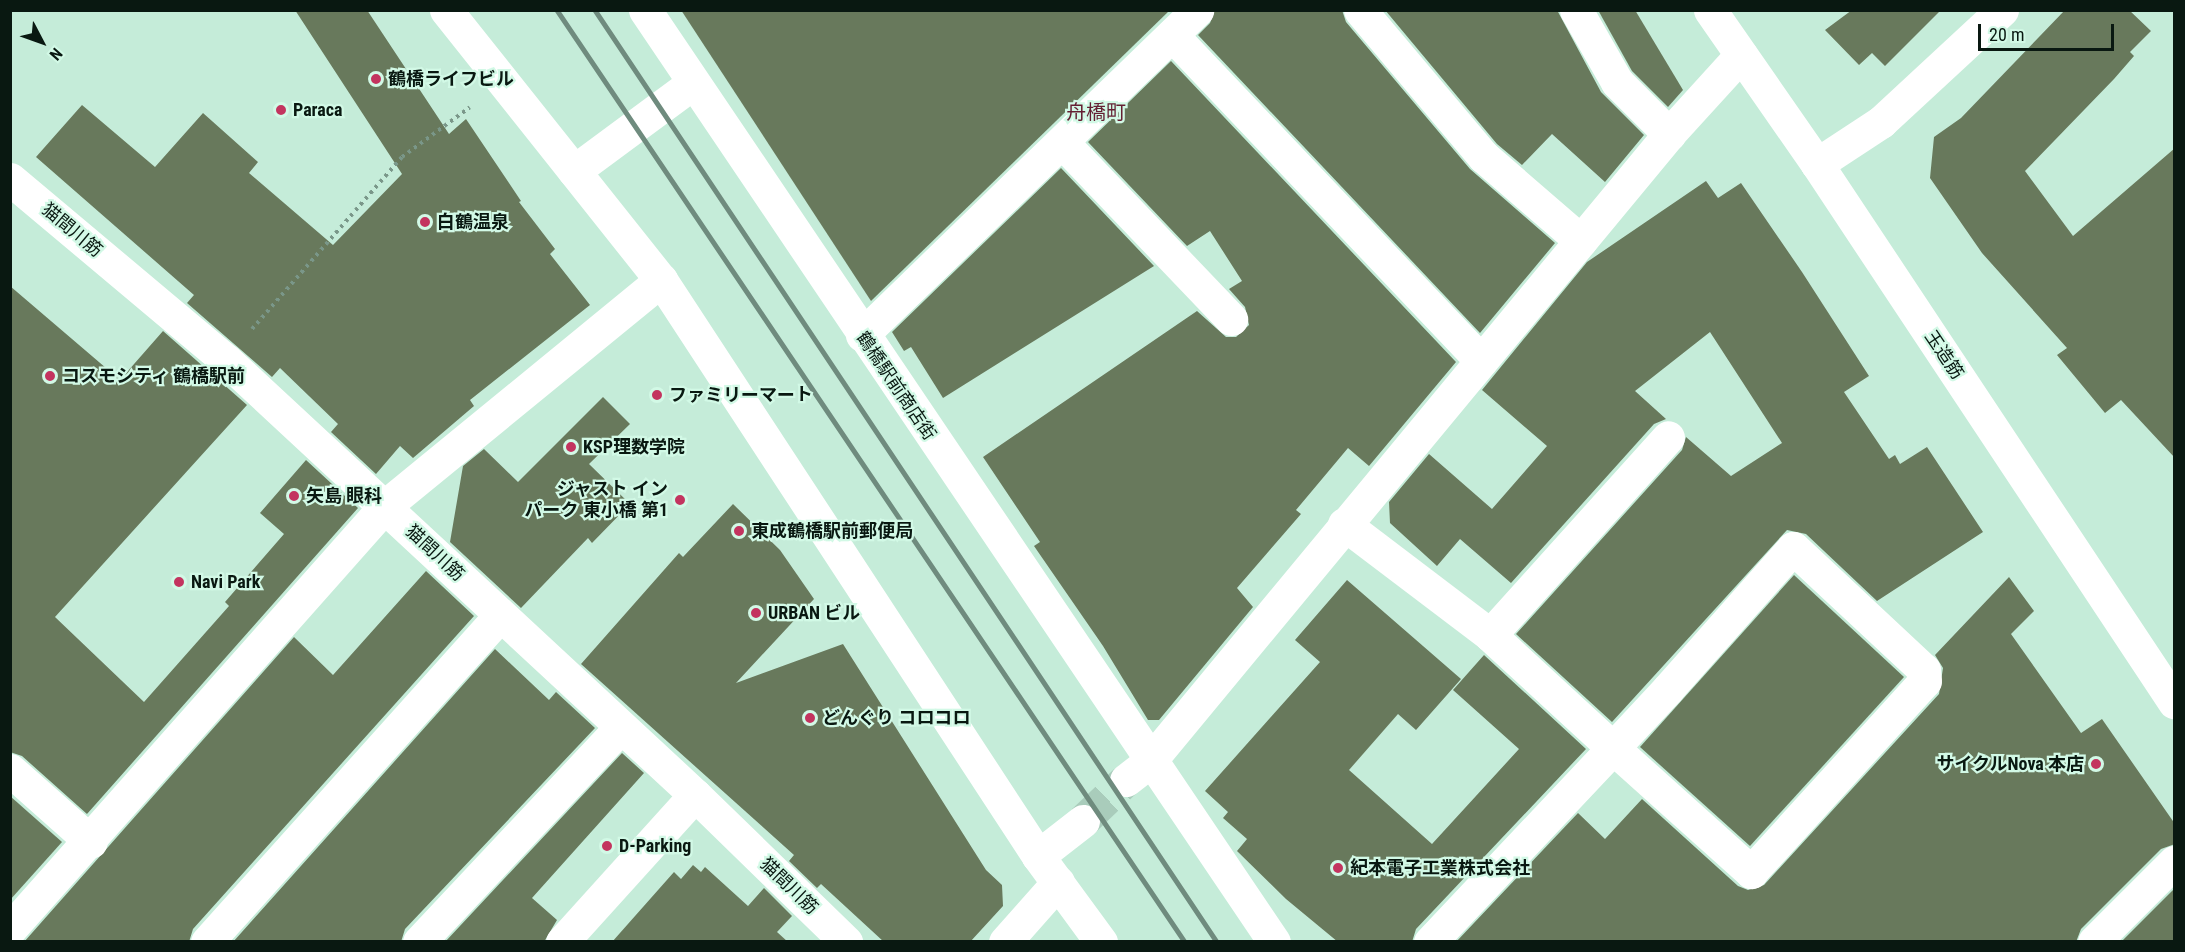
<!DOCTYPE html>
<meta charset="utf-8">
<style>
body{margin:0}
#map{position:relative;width:2185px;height:952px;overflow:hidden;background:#c5ecd9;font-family:"Roboto Condensed","Noto Sans JP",sans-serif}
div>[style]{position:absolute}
.building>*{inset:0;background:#68795c}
.minor-tunnel>*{height:33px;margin-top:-16.5px;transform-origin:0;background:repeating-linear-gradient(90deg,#a9ccbb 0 33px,transparent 0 49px)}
.path>*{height:4px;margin-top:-2px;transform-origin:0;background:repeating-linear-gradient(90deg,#7a9789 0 3px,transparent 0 7.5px)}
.minor>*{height:33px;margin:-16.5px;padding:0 16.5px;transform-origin:16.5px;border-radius:16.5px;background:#fff}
.rail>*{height:4.5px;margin:-2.25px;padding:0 2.25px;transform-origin:2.25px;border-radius:2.25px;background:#6f8b7e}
.dots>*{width:16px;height:16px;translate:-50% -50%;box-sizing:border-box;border:3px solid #d2f9e6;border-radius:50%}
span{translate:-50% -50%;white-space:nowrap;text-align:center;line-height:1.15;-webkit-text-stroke:4.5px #d2f9e6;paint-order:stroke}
.poi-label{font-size:18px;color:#091811;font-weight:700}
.left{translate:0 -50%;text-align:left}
.right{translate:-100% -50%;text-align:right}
.street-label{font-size:18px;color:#091811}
.neighbourhood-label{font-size:20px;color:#641f32}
.frame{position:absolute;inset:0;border:12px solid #091811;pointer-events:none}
.north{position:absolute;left:12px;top:12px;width:60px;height:60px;-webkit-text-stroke:4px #d2f9e6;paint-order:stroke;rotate:131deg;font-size:16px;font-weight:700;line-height:24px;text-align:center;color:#091811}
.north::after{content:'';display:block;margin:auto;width:21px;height:27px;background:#091811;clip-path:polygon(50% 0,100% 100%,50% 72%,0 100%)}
.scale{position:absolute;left:1978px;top:24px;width:136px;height:27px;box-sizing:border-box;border:3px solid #091811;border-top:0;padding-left:8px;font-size:18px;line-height:21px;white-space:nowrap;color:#091811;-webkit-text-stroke:4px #d2f9e6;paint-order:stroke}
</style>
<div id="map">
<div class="building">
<div style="clip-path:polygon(295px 10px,367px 10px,449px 134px,466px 119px,521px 201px,519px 202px,555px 249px,550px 254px,590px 305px,470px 400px,474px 406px,413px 458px,400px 446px,376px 474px,331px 432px,338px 424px,280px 368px,272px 377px,187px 303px,194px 295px,36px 157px,82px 105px,155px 167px,203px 113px,258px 162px,249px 173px,333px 245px,402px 174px)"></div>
<div style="clip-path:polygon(681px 10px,1170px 10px,871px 301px)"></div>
<div style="clip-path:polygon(1215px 10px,1342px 10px,1346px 22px,1470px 169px,1555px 243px,1480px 333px,1198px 35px,1210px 23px)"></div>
<div style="clip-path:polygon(1385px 10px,1557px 10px,1601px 92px,1644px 135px,1605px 182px,1552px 134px,1522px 165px,1497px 144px)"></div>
<div style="clip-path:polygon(1598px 10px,1635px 10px,1683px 90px,1668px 107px,1632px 71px)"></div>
<div style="clip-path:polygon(1852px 10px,1941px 10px,1885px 66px,1872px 53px,1859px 65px,1825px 30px)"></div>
<div style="clip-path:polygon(2065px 10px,2129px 10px,2151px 31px,2130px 52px,2134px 56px,2114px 79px,2025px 171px,2073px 236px,2175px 148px,2175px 458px,2121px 400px,2105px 413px,2057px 355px,2067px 348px,1982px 253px,1930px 178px,1934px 137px,1961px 118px)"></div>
<div style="clip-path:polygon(1171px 61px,1456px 362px,1369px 466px,1348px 448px,1296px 510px,1301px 514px,1237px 588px,1253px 607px,1159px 720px,1148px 720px,1103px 646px,1034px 546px,1040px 542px,983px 457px,1197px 311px,1226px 337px,1236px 337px,1249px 325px,1245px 307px,1229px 289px,1242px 281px,1210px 231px,1187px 246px,1088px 142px)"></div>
<div style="clip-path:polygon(1061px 168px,1154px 266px,943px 398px,911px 347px,904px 351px,892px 332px)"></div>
<div style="clip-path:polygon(1706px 181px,1718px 198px,1741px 183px,1802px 272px,1869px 376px,1844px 392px,1889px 459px,1895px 455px,1900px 464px,1927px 447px,1983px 532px,1877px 601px,1806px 534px,1787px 530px,1612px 722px,1516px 634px,1682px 450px,1686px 437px,1731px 476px,1782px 443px,1710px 332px,1635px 391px,1666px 419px,1654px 424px,1511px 583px,1460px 539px,1437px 566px,1390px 523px,1389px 502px,1429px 454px,1492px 509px,1547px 446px,1482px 390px,1587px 262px)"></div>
<div style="clip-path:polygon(10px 286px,120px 380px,163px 331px,247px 405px,55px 617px,144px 702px,229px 606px,225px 602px,284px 534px,260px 513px,306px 460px,358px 508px,87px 814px,22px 756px,10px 752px)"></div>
<div style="clip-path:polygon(603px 397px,630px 424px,589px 464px,630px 504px,592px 543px,588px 538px,521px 608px,450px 542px,463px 466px,484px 449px,518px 482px)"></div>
<div style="clip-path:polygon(733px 504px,780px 550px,814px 599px,736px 683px,843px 644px,986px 870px,1002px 885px,1003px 906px,970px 942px,884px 942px,821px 884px,817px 888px,789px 861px,794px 855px,581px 664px,679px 553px,683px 557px)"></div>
<div style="clip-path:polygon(426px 571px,474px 616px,193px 929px,189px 942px,24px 942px,294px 637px,333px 675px)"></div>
<div style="clip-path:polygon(1794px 575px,1904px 677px,1750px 846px,1640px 747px)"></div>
<div style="clip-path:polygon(2009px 577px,2034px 611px,2011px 634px,2081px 733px,2102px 719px,2175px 824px,2175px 844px,2161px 849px,2081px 929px,2076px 942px,1456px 942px,1578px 813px,1605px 839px,1642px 799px,1738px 886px,1748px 890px,1764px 885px,1939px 694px,1943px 668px,1935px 655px)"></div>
<div style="clip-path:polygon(1347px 580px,1461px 679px,1416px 730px,1398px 714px,1349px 770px,1432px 844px,1519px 749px,1453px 690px,1484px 655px,1586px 749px,1416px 929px,1412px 942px,1338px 942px,1286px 899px,1237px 851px,1247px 839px,1223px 818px,1228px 812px,1205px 791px,1320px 662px,1295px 640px)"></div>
<div style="clip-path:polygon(495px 649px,549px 700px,556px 692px,595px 728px,405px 929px,401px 942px,233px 942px)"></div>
<div style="clip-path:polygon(622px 753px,644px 773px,532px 898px,557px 920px,544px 942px,445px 942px)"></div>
<div style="clip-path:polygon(10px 796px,62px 842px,10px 900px)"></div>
<div style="clip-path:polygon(693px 865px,701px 872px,705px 867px,748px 906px,764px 888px,792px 916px,777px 932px,788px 942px,612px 942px,674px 872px,681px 879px)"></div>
<div style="clip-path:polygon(2175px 888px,2175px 942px,2121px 942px)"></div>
</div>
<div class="minor-tunnel">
<div style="left:1083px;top:821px;width:59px;rotate:-43.6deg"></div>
</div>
<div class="path">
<div style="left:252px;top:329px;width:228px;rotate:-48.9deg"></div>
<div style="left:402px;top:157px;width:84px;rotate:-36.3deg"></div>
</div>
<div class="minor">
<div style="left:446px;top:10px;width:345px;rotate:51.5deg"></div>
<div style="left:661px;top:280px;width:688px;rotate:56.79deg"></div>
<div style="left:1038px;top:856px;width:107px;rotate:53.8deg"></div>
<div style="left:645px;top:10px;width:1124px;rotate:55.98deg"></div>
<div style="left:1360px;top:10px;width:192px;rotate:49.9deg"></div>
<div style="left:1484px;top:157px;width:128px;rotate:40.9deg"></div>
<div style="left:1576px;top:10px;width:83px;rotate:60.3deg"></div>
<div style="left:1617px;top:82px;width:74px;rotate:45deg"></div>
<div style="left:1710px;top:10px;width:188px;rotate:55.2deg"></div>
<div style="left:1817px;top:164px;width:646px;rotate:56.43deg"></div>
<div style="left:1172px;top:35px;width:449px;rotate:46.5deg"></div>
<div style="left:1062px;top:142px;width:245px;rotate:46.3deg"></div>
<div style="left:1817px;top:164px;width:77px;rotate:-33.3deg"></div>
<div style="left:1881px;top:122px;width:165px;rotate:-42.8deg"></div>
<div style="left:574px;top:171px;width:148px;rotate:-36.5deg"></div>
<div style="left:10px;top:179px;width:282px;rotate:40deg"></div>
<div style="left:226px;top:360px;width:640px;rotate:42.85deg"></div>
<div style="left:695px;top:795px;width:211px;rotate:44.2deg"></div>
<div style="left:862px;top:335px;width:467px;rotate:-44.1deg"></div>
<div style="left:1344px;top:524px;width:183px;rotate:37.2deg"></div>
<div style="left:1490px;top:635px;width:167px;rotate:42.6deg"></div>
<div style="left:1613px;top:748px;width:186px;rotate:41.9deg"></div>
<div style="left:1751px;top:872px;width:258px;rotate:-47.7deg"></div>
<div style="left:1925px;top:681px;width:11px;rotate:-95deg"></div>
<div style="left:1924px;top:670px;width:179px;rotate:-137deg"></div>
<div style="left:1793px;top:548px;width:188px;rotate:131.6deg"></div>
<div style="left:1668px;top:689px;width:81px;rotate:133deg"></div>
<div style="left:1613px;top:748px;width:267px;rotate:133.3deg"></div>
<div style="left:1490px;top:635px;width:266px;rotate:-48deg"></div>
<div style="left:10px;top:770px;width:108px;rotate:41.6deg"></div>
<div style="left:1126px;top:780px;width:31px;rotate:-38deg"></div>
<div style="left:1150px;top:761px;width:814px;rotate:-50.38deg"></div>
<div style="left:1669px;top:134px;width:107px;rotate:-47.7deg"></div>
<div style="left:1038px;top:856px;width:57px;rotate:-37.9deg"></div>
<div style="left:10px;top:929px;width:565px;rotate:-48.44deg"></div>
<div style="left:385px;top:506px;width:357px;rotate:-39.3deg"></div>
<div style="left:207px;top:942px;width:439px;rotate:-48.1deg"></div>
<div style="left:419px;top:942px;width:294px;rotate:-46.8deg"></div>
<div style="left:562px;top:942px;width:198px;rotate:-47.9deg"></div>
<div style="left:1005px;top:942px;width:80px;rotate:-48.5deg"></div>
<div style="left:2094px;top:942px;width:113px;rotate:-45deg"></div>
</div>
<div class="rail">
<div style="left:557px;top:10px;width:1124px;rotate:56.03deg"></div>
<div style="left:595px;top:10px;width:1120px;rotate:56.28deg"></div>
</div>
<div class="dots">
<div style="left:376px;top:79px;background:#c3345f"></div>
<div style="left:281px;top:110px;background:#c3345f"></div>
<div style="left:425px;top:222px;background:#c3345f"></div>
<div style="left:50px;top:376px;background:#c3345f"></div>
<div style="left:657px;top:395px;background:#c3345f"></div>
<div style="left:571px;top:447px;background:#c3345f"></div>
<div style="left:294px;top:496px;background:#c3345f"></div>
<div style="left:680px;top:500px;background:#c3345f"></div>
<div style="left:739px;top:531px;background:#c3345f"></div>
<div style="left:179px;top:582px;background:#c3345f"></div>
<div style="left:756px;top:613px;background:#c3345f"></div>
<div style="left:810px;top:718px;background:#c3345f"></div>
<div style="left:2096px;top:764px;background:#c3345f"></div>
<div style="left:607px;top:846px;background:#c3345f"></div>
<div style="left:1338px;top:868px;background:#c3345f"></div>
</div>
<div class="poi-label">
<span class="left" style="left:388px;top:79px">鶴橋ライフビル</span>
<span class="left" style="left:293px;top:110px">Paraca</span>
<span class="left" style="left:437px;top:222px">白鶴温泉</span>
<span class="left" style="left:62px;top:376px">コスモシティ 鶴橋駅前</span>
<span class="left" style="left:669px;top:395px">ファミリーマート</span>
<span class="left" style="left:583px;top:447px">KSP理数学院</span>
<span class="right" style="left:668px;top:500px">ジャスト イン<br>パーク 東小橋 第1</span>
<span class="left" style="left:306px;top:496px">矢島 眼科</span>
<span class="left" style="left:751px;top:531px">東成鶴橋駅前郵便局</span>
<span class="left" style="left:191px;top:582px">Navi Park</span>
<span class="left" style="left:768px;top:613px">URBAN ビル</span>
<span class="left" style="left:822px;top:718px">どんぐり コロコロ</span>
<span class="right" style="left:2084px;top:764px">サイクルNova 本店</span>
<span class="left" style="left:619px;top:846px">D-Parking</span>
<span class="left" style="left:1350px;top:868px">紀本電子工業株式会社</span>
</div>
<div class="street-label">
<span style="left:72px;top:230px;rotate:40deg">猫間川筋</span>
<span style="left:1944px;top:355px;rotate:56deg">玉造筋</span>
<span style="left:896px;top:386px;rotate:56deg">鶴橋駅前商店街</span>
<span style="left:435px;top:553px;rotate:43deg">猫間川筋</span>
<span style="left:789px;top:886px;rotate:44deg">猫間川筋</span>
</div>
<div class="neighbourhood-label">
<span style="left:1096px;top:112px">舟橋町</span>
</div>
<div class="frame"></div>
<div class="north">N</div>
<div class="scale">20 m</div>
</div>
